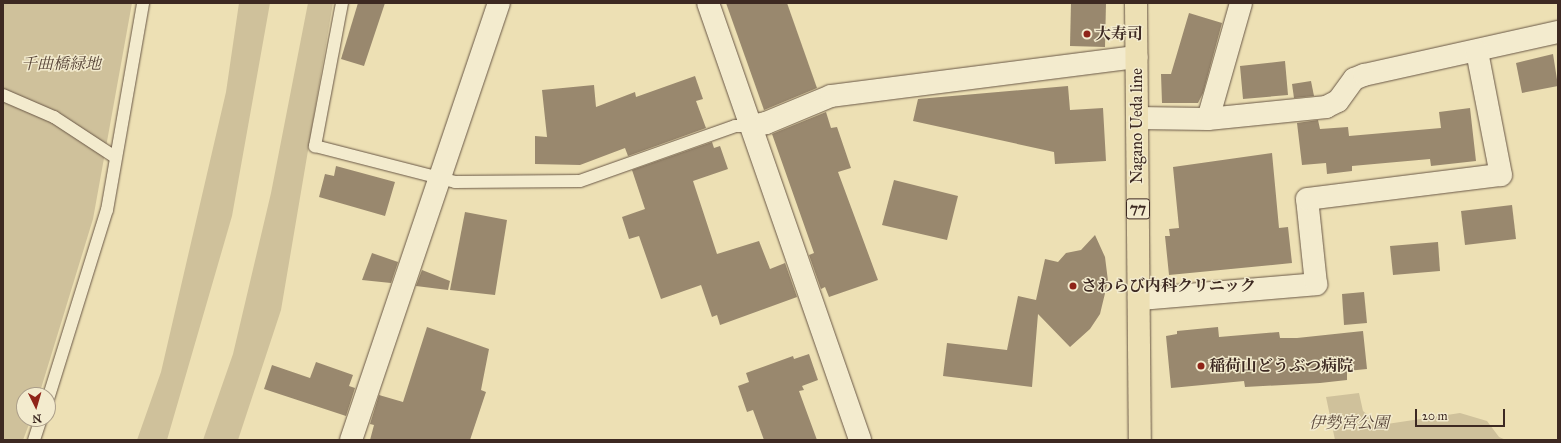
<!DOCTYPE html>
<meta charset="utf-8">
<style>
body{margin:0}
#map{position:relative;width:1561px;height:443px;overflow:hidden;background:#ede0b4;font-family:"IM FELL Great Primer","Noto Serif JP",serif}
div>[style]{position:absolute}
.green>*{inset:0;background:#cfc19b}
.building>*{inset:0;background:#99886e}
.roads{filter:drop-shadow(0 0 1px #695746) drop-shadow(0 0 1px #695746)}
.service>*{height:12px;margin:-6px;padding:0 6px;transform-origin:6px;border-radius:6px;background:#f3ebce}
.minor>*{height:22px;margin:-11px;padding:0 11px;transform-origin:11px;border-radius:11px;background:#f3ebce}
.primary>*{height:22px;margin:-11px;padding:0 11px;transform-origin:11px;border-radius:11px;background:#ede0b4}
.dots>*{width:11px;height:11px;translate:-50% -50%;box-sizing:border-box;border:2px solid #f3ebce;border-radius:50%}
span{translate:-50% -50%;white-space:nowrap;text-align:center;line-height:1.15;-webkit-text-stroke:3px #f3ebce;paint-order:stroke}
.shield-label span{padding:1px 3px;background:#f3ebce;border:1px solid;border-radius:3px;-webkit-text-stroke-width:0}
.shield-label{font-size:15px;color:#3d2922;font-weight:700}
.poi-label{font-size:16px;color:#3d2922;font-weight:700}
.left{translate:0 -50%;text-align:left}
.park-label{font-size:16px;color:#5a473a;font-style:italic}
.street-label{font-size:16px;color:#3d2922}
.frame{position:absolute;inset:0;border:4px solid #3d2922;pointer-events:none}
.north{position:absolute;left:16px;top:387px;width:40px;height:40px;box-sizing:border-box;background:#f3ebce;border:1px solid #aa9d89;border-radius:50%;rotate:175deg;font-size:11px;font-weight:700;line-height:16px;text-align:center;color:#3d2922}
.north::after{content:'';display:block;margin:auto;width:14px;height:18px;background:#8f2418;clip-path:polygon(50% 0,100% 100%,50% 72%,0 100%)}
.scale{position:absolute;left:1415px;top:409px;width:90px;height:18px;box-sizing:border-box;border:2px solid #3d2922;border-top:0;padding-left:5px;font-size:12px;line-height:14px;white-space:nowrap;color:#3d2922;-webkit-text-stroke:3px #f3ebce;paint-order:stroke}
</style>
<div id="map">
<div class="green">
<div style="clip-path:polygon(3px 3px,132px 3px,93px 219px,39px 395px,24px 395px,24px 419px,31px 419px,23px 440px,3px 440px)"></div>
<div style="clip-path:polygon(239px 3px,270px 3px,232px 216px,167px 440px,137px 440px,161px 372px,226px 92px)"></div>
<div style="clip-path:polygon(308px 3px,333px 3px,281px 310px,238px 440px,203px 440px,233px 354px,271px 193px)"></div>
<div style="clip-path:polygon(1359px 393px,1363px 411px,1376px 422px,1387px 424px,1460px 413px,1487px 421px,1499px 437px,1506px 440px,1335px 440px,1326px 397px)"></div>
</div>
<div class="building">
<div style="clip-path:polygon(358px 3px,385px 3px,364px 66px,341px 59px)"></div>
<div style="clip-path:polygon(726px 3px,787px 3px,817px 88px,764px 110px)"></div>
<div style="clip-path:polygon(1071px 3px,1106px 3px,1105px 47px,1070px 46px)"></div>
<div style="clip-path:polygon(1189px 13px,1222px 23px,1203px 93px,1198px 103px,1162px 103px,1161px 74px,1171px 74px)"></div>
<div style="clip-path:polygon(1553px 54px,1558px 86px,1522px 93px,1516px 63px)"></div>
<div style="clip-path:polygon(1285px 61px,1288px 95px,1243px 99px,1240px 66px)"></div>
<div style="clip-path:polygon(695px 76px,703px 99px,696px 101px,706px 128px,628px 156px,625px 148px,580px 165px,535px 164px,535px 136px,547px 137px,542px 90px,594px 85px,596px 107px,635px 92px,636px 97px)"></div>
<div style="clip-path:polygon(1311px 81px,1314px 96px,1294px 98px,1292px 84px)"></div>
<div style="clip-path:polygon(1068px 86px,1070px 110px,1103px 108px,1106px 161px,1055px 164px,1054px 152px,913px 121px,918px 99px)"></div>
<div style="clip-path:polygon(1470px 108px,1476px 161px,1431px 166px,1430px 159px,1352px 166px,1352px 171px,1327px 174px,1326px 163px,1302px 165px,1297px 123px,1318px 120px,1320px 129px,1348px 127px,1349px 136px,1441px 128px,1439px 112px)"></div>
<div style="clip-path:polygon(826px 112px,831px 128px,837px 127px,851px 168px,838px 172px,878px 280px,829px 297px,825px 287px,821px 289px,809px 255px,814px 253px,772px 134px)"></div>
<div style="clip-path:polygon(712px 142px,714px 148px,720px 146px,728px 169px,693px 181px,717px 254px,759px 241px,770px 269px,785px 263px,797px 297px,720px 325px,717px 315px,712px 317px,701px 285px,661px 299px,639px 236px,629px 239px,622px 217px,645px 209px,632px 170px)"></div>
<div style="clip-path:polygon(1272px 153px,1279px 228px,1288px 227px,1292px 263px,1169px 275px,1165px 236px,1170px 236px,1169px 229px,1179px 228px,1173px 167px)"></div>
<div style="clip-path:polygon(336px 166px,395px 182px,385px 216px,319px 197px,325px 174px,334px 176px)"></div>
<div style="clip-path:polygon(894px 180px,958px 196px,947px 240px,882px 225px)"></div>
<div style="clip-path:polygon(1512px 205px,1516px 239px,1465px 245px,1461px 211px)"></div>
<div style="clip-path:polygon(465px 212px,507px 220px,495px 295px,450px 290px)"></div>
<div style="clip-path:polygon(1095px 235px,1105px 257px,1108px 281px,1100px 314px,1090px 329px,1070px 347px,1038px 314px,1032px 387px,943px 376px,947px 343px,1007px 350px,1018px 296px,1036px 300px,1045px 259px,1058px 262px,1066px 253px,1081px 250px)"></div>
<div style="clip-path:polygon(1438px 242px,1440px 271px,1393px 275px,1390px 246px)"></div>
<div style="clip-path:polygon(372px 253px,398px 262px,391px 283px,362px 280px)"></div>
<div style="clip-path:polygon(422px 270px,450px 281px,448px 290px,416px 286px)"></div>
<div style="clip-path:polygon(1364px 292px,1367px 323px,1344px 325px,1342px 294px)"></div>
<div style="clip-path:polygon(427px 327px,489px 349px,481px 390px,486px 392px,470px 440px,370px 440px,374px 425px,370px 424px,379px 395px,403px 402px)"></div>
<div style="clip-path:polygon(1218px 327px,1219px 337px,1279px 332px,1280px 338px,1297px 338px,1363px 331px,1367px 369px,1347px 371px,1347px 380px,1320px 383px,1245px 387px,1244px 381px,1171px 388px,1166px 336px,1177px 334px,1177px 331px)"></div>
<div style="clip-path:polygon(809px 354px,818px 380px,802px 386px,804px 390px,799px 391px,817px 440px,764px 440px,753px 410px,747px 412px,738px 386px,749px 382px,746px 373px,793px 356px,794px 359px)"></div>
<div style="clip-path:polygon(316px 362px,353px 375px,349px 386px,355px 388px,346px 416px,264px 389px,272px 365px,310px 378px)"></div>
</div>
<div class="roads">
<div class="service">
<div style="left:342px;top:3px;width:146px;rotate:100.7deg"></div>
<div style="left:315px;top:146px;width:145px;rotate:14.4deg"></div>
<div style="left:455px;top:182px;width:125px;rotate:-0.5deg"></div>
<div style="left:580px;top:181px;width:164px;rotate:-19.5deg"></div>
<div style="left:735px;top:126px;width:16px"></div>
<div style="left:3px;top:95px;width:56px;rotate:23.3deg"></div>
<div style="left:54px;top:117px;width:73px;rotate:33.3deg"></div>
<div style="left:48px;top:399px;width:198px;rotate:-72.7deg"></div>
<div style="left:107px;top:210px;width:210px;rotate:-80.1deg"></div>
<div style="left:34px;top:440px;width:22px;rotate:-72deg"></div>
</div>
<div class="minor">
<div style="left:708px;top:3px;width:463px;rotate:70.8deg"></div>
<div style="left:1137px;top:118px;width:71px;rotate:0.8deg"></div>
<div style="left:1208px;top:119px;width:119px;rotate:-5.8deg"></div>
<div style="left:1326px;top:107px;width:13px;rotate:-27deg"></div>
<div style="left:1338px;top:101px;width:27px;rotate:-54deg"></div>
<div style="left:1354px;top:79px;width:11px;rotate:-22deg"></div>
<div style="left:1364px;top:75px;width:199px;rotate:-12.5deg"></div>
<div style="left:1208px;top:119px;width:121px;rotate:-74.1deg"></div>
<div style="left:751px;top:126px;width:15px;rotate:-11deg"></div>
<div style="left:766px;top:123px;width:70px;rotate:-22.6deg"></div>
<div style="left:831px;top:96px;width:308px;rotate:-7.3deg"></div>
<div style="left:1139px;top:299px;width:178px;rotate:-4.8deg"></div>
<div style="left:1316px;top:284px;width:85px;rotate:-96deg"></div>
<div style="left:1307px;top:199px;width:195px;rotate:-7.1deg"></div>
<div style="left:1501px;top:175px;width:126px;rotate:-101deg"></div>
<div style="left:351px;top:440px;width:461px;rotate:-71.3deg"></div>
</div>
<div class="primary">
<div style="left:1136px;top:3px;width:437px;rotate:89.5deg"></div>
</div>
</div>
<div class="dots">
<div style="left:1087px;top:34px;background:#8f2418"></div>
<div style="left:1073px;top:286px;background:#8f2418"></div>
<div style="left:1201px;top:366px;background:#8f2418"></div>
</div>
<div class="shield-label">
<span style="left:1138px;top:209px">77</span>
</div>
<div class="poi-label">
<span class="left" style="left:1095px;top:34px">大寿司</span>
<span class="left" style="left:1081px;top:286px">さわらび内科クリニック</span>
<span class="left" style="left:1209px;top:366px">稲荷山どうぶつ病院</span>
</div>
<div class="park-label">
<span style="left:61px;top:64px">千曲橋緑地</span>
<span style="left:1349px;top:423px">伊勢宮公園</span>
</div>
<div class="street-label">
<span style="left:1137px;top:126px;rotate:-90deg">Nagano Ueda line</span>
</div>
<div class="frame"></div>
<div class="north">N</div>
<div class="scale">20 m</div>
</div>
